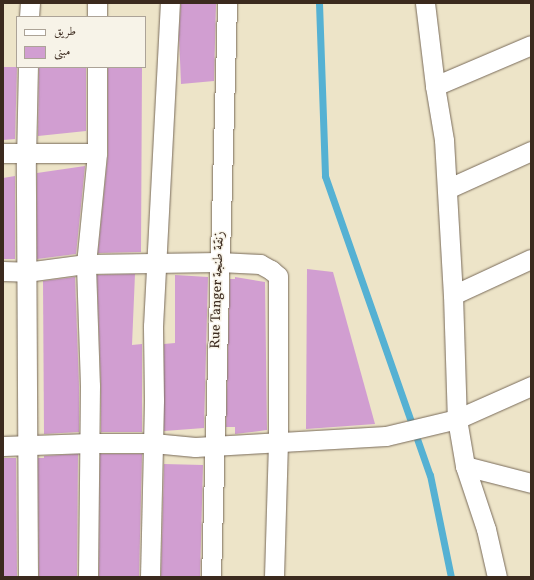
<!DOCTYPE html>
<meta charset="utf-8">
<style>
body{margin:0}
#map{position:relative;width:534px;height:580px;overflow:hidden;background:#ede4c8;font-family:Vollkorn,Amiri,serif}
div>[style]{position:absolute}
.stream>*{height:7px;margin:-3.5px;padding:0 3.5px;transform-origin:3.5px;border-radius:3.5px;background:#55b1d3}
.building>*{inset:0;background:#d19ed1}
.roads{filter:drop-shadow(0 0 1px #796b5a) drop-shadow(0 0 1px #796b5a)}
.street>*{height:19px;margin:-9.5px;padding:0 9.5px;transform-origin:9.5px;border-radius:9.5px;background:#fff}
span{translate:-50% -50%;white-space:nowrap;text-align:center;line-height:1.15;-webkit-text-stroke:3px #f7f3e8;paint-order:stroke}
.street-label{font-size:14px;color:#3b2a1e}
.frame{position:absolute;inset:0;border:4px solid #3b2a1e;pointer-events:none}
.legend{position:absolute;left:16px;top:16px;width:130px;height:52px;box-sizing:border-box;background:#f7f3e8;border:1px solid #aca397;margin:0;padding:5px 7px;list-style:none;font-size:12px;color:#3b2a1e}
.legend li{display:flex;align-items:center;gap:8px;height:20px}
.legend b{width:20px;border:1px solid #aca397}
</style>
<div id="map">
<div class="stream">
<div style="left:319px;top:3px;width:173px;rotate:88deg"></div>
<div style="left:325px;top:176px;width:317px;rotate:70.7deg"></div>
<div style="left:430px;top:475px;width:104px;rotate:78.4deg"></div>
</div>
<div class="building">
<div style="clip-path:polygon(181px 3px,216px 3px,214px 81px,181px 84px,179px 35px)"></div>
<div style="clip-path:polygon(3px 67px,17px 67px,15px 139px,3px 140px)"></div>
<div style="clip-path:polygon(39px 67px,86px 67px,86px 131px,38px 136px)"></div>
<div style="clip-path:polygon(108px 67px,142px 67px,141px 252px,98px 253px,108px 154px)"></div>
<div style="clip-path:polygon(85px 166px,76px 254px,37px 259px,37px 173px)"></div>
<div style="clip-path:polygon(15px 176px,15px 259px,3px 259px,3px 178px)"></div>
<div style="clip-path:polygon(307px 269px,333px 272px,375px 424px,306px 429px)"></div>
<div style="clip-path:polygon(135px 274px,132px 345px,142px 344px,142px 432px,101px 432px,101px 386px,97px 275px)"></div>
<div style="clip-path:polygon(175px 275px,208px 277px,204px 428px,164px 431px,164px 344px,175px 343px)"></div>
<div style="clip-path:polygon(75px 277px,79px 386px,79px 432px,44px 434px,43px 281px)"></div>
<div style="clip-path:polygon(235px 277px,265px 282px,267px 430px,235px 434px,235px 427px,226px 427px,230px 279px,235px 279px)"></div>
<div style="clip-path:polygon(78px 454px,77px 577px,39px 577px,38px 458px,44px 458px,44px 456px)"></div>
<div style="clip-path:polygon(100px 454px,142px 454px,139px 577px,99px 577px)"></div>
<div style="clip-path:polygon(3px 458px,16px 458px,17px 577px,3px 577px)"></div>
<div style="clip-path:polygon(164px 464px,203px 465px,200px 577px,161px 577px)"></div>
</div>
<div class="roads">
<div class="street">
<div style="left:425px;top:3px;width:84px;rotate:83.1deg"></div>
<div style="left:435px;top:86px;width:55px;rotate:80.5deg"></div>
<div style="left:444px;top:140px;width:155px;rotate:86.7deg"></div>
<div style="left:453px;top:295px;width:124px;rotate:88.2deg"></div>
<div style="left:457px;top:419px;width:48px;rotate:80.3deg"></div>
<div style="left:465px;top:466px;width:66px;rotate:71.6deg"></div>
<div style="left:486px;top:529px;width:49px;rotate:77.1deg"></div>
<div style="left:29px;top:17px;width:14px;rotate:-86deg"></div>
<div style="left:97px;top:17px;width:14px;rotate:-90deg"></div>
<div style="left:435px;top:86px;width:104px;rotate:-23.1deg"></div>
<div style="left:3px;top:153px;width:94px"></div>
<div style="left:447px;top:189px;width:92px;rotate:-24.3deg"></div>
<div style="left:3px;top:271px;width:23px;rotate:2deg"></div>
<div style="left:26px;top:272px;width:61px;rotate:-7.6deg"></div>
<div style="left:86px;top:264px;width:133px;rotate:-0.9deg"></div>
<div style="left:219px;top:262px;width:41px;rotate:2.8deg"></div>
<div style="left:260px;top:264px;width:13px;rotate:29deg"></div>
<div style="left:271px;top:270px;width:9px;rotate:41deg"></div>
<div style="left:278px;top:276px;width:166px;rotate:90deg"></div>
<div style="left:278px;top:442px;width:135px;rotate:91.7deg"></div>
<div style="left:453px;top:295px;width:86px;rotate:-24.8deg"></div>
<div style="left:3px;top:446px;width:87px;rotate:-2deg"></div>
<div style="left:90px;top:443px;width:63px"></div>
<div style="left:153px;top:443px;width:42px;rotate:5.4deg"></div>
<div style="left:195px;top:447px;width:191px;rotate:-3.3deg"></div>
<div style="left:386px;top:436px;width:73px;rotate:-13.5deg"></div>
<div style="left:457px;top:419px;width:81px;rotate:-24deg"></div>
<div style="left:465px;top:466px;width:68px;rotate:14.4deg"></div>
<div style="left:28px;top:577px;width:417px;rotate:-90.3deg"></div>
<div style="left:26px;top:160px;width:93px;rotate:-88.8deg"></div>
<div style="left:88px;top:577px;width:191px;rotate:-89.4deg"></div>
<div style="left:90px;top:386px;width:122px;rotate:-91.9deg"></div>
<div style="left:86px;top:264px;width:112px;rotate:-84.3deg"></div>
<div style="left:97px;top:153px;width:86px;rotate:-90deg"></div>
<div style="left:150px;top:577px;width:177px;rotate:-88.7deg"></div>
<div style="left:154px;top:400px;width:74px;rotate:-90.8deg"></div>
<div style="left:153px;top:326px;width:323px;rotate:-87deg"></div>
<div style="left:211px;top:577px;width:574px;rotate:-88.4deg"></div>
</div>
</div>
<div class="street-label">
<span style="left:218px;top:290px;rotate:-88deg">Rue Tanger زنقة طنجة</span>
</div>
<div class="frame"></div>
<ul class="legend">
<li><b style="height:5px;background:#fff"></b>طريق</li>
<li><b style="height:11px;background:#d19ed1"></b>مبنى</li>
</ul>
</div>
